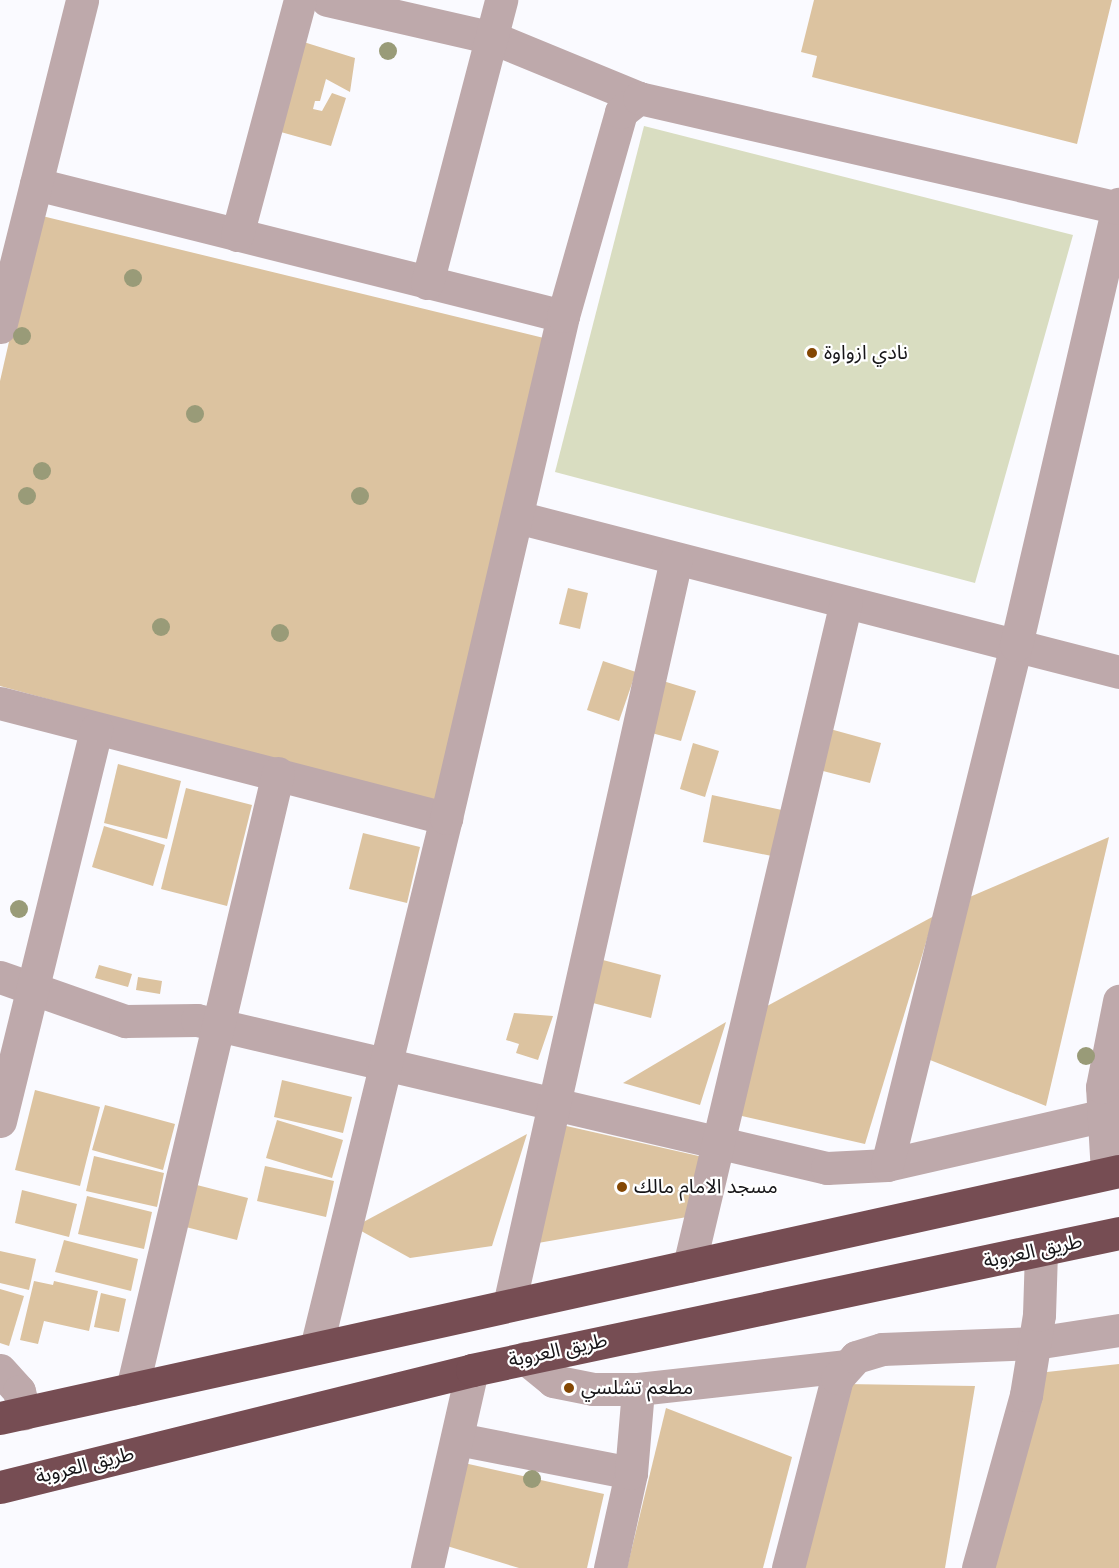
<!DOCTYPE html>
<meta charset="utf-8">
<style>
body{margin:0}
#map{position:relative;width:1119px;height:1568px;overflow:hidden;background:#fafaff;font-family:"Varela Round","Noto Sans Arabic",sans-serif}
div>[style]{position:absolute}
.green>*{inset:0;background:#d9ddc1}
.building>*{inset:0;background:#dcc3a0}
.minor>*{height:33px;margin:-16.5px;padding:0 16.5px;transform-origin:16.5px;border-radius:16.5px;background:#bea9ab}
.highway>*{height:33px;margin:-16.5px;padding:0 16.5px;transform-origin:16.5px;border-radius:16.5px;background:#764d53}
.trees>*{width:18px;height:18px;margin:-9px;border-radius:50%;background:#999b78}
.dots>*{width:16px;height:16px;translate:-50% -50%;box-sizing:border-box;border:3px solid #fff;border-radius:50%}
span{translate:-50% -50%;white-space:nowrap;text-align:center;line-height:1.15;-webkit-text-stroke:4.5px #fff;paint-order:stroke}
.poi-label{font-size:20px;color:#161518}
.left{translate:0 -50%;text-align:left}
.street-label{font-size:20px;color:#161518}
</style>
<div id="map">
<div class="green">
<div style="clip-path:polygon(644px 126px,1073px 235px,975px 583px,555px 472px)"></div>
</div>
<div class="building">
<div style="clip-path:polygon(814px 0,1112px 0,1077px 144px,812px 77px,817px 56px,801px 52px)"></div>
<div style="clip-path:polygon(294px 39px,355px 58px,350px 92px,326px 79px,320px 101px,315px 101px,313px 109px,322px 111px,332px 93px,346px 98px,331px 146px,270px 129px)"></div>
<div style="clip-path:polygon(38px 215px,552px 340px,440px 806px,0 686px,0 381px)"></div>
<div style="clip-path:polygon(568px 588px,588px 593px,580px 629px,559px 624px)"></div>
<div style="clip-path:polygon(603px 661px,636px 672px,619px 721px,587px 710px)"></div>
<div style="clip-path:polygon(663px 681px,696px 691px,681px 741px,648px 732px)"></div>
<div style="clip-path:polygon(830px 729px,881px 743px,870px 783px,819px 770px)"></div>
<div style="clip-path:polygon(693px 743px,719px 751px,705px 797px,680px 789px)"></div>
<div style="clip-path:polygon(118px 764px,181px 781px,167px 839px,104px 823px)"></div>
<div style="clip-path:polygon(186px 788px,252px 805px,227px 906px,161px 889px)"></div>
<div style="clip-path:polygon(712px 795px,782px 810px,772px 856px,703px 842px)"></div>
<div style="clip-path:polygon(104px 826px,165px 845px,153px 886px,92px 867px)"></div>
<div style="clip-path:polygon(363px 833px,420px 847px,407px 903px,349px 889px)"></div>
<div style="clip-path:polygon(1109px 837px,1046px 1106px,925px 1058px,965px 899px)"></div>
<div style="clip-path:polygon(934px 916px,865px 1144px,733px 1114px,758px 1011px)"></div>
<div style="clip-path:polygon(599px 959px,661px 975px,651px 1018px,589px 1002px)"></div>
<div style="clip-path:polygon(99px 965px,132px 974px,128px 987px,95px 978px)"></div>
<div style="clip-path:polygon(138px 977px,162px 981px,160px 994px,136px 990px)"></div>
<div style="clip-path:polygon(514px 1013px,553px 1016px,538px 1060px,516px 1053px,519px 1044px,506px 1040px)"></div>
<div style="clip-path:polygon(726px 1022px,700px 1105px,623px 1083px)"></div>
<div style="clip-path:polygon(282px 1080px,352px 1097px,343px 1133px,274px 1117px)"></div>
<div style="clip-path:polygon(35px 1090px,100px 1107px,80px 1186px,15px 1170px)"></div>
<div style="clip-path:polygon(105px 1105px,175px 1124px,163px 1170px,92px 1150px)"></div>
<div style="clip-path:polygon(277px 1120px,343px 1140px,332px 1178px,266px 1158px)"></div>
<div style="clip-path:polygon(562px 1125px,703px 1157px,687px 1217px,538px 1243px)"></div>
<div style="clip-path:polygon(527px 1134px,492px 1246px,410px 1258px,354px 1227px)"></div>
<div style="clip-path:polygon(94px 1156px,164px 1173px,157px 1207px,86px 1191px)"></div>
<div style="clip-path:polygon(265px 1166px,334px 1181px,326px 1217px,257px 1201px)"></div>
<div style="clip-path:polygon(185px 1182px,248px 1198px,237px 1240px,174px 1224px)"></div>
<div style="clip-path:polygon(22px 1190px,77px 1204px,69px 1237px,15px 1223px)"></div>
<div style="clip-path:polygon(87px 1196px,152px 1212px,144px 1249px,78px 1234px)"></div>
<div style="clip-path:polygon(64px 1240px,138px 1259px,131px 1291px,55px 1272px)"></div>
<div style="clip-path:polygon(0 1251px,36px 1259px,29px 1290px,0 1283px)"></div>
<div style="clip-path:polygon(34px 1281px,53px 1285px,54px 1281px,98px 1291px,89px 1331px,44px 1321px,38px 1344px,20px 1340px)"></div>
<div style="clip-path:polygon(0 1289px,24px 1296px,9px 1346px,0 1343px)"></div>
<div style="clip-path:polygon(101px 1293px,126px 1299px,119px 1332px,94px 1327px)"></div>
<div style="clip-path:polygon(1119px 1364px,1119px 1568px,990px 1568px,1038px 1373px)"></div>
<div style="clip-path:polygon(845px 1384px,975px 1386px,945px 1568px,802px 1568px)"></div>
<div style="clip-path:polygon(666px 1408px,792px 1457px,763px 1568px,627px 1568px)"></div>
<div style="clip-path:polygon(464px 1463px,604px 1494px,587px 1568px,519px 1568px,447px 1546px)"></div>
</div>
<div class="minor">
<div style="left:327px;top:0;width:170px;rotate:12.9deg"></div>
<div style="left:493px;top:38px;width:158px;rotate:22.3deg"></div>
<div style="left:36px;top:184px;width:543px;rotate:14.06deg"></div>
<div style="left:237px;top:235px;width:243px;rotate:-75deg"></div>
<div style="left:427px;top:283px;width:293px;rotate:-75.3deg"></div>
<div style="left:0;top:327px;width:337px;rotate:-75.9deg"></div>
<div style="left:517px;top:517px;width:622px;rotate:14.44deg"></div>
<div style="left:0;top:703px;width:461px;rotate:14.5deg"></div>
<div style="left:0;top:977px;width:133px;rotate:19.4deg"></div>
<div style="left:125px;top:1021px;width:72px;rotate:-0.8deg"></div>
<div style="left:197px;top:1020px;width:647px;rotate:13.22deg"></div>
<div style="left:827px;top:1168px;width:60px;rotate:-2.9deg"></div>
<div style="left:887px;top:1165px;width:220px;rotate:-12.9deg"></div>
<div style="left:0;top:1121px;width:404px;rotate:-76.2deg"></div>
<div style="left:887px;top:1165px;width:536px;rotate:-76.07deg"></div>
<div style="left:1016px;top:645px;width:453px;rotate:-76.9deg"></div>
<div style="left:1107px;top:1173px;width:86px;rotate:-93.3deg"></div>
<div style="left:1102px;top:1087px;width:88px;rotate:-78.8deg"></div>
<div style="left:689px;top:1266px;width:682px;rotate:-76.7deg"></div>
<div style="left:509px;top:1305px;width:763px;rotate:-77.37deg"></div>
<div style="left:316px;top:1348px;width:546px;rotate:-76.22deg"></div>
<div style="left:446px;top:818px;width:515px;rotate:-76.88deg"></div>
<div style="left:563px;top:316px;width:212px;rotate:-74.1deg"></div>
<div style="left:621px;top:112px;width:23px;rotate:-38deg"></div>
<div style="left:639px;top:98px;width:492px;rotate:12.9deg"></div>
<div style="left:525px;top:1358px;width:36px;rotate:39deg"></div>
<div style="left:553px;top:1381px;width:41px;rotate:11.3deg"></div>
<div style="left:593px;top:1389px;width:45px"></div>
<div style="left:638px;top:1389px;width:208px;rotate:-6.3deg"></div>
<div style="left:0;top:1370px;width:28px;rotate:48deg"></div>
<div style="left:19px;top:1391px;width:23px;rotate:77deg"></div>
<div style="left:132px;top:1389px;width:633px;rotate:-76.67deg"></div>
<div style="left:458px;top:1439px;width:176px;rotate:11.1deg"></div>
<div style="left:427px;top:1568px;width:203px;rotate:-77.2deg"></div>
<div style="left:610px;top:1568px;width:97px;rotate:-77.5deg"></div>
<div style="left:631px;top:1473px;width:84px;rotate:-85.2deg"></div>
<div style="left:788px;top:1568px;width:196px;rotate:-75.5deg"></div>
<div style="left:837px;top:1378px;width:28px;rotate:-48deg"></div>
<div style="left:856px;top:1357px;width:27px;rotate:-17deg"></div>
<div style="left:882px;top:1349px;width:153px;rotate:-2.2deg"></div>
<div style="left:1035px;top:1343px;width:85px;rotate:-8.8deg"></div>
<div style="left:978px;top:1568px;width:180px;rotate:-74.5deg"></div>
<div style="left:1026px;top:1395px;width:81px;rotate:-80.8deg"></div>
<div style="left:1039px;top:1315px;width:65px;rotate:-88.2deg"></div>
</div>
<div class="highway">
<div style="left:0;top:1418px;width:1146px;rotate:-12.45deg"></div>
<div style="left:0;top:1487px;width:486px;rotate:-13.9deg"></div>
<div style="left:472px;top:1370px;width:661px;rotate:-11.96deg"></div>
</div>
<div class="trees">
<div style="left:388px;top:51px"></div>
<div style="left:133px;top:278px"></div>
<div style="left:22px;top:336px"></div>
<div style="left:195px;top:414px"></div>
<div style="left:42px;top:471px"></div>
<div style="left:27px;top:496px"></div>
<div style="left:360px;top:496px"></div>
<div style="left:161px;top:627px"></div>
<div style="left:280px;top:633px"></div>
<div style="left:19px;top:909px"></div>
<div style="left:1086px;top:1056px"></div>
<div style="left:532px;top:1479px"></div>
</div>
<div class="dots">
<div style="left:812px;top:353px;background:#844703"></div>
<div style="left:622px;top:1187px;background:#844703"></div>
<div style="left:569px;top:1388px;background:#844703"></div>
</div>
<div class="poi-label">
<span class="left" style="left:824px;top:353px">نادي ازواوة</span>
<span class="left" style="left:634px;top:1187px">مسجد الامام مالك</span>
<span class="left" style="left:581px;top:1388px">مطعم تشلسي</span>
</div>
<div class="street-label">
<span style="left:1033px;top:1252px;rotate:-12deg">طريق العروبة</span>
<span style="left:558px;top:1351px;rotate:-12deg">طريق العروبة</span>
<span style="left:85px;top:1466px;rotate:-14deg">طريق العروبة</span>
</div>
</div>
